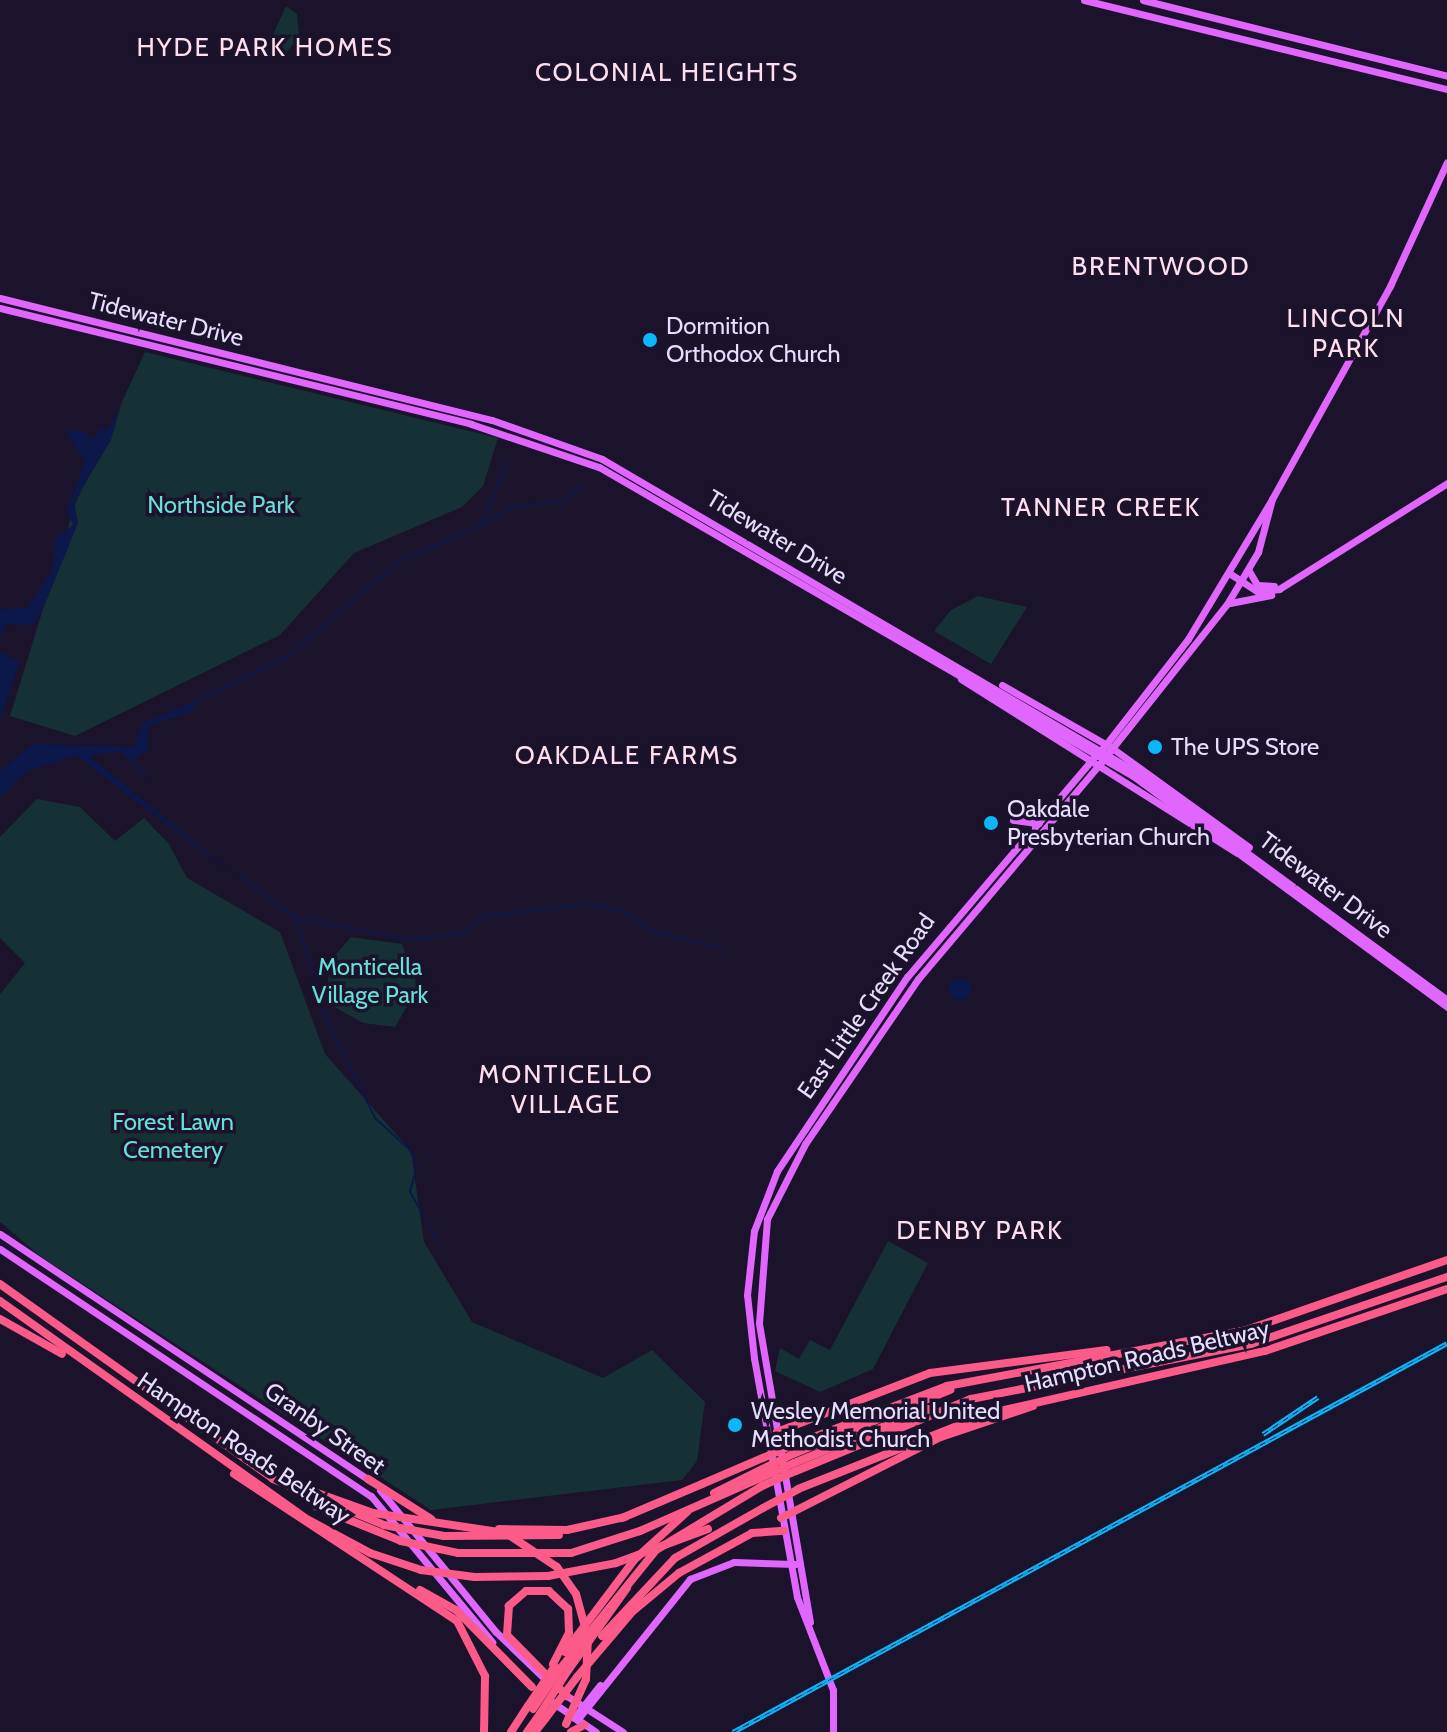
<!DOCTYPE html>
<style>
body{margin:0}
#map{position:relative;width:1447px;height:1732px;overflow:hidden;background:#1b122c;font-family:Cabin,sans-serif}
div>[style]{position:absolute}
.green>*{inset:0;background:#153136}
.water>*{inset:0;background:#0c174a}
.round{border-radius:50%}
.stream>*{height:2px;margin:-1px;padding:0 1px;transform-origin:1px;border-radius:1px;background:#0c174a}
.major>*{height:7px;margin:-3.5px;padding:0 3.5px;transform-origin:3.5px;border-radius:3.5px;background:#e166fd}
.highway>*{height:8px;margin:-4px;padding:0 4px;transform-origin:4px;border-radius:4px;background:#fc5a89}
.rail>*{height:5px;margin-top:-2.5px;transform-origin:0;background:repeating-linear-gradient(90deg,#1b122c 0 6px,#0cb6fb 0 12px);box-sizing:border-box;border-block:2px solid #0cb6fb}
.major-bridge>*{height:7px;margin:-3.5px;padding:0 3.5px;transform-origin:3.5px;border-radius:3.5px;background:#e166fd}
.highway-bridge>*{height:8px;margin:-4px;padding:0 4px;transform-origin:4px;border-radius:4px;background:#fc5a89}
.dots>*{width:22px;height:22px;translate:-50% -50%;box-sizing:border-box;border:4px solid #1b122c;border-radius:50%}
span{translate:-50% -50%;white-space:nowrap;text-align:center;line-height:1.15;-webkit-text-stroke:7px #1b122c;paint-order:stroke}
.street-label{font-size:24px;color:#e7ddfe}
.poi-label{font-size:24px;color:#e7ddfe}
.left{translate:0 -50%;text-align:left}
.park-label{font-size:24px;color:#68dfd8}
.neighbourhood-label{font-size:26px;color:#ffdfed;letter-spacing:2px}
</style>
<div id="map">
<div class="green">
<div style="clip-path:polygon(286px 6px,297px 14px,299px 37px,284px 55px,263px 57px)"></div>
<div style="clip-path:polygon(145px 352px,498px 438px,483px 486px,462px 507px,354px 553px,280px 635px,75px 736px,10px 716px,76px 502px)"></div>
<div style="clip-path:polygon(978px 596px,1027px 607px,991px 664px,934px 631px,951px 610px)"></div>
<div style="clip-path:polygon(37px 799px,80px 807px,115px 841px,144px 818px,169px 844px,187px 878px,280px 932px,325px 1054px,411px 1151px,424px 1242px,472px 1322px,603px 1378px,652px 1350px,705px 1402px,697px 1461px,682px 1480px,431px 1510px,40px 1256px,0 1222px,0 994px,25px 963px,0 938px,0 837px)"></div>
<div style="clip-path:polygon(351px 937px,402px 944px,418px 987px,395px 1027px,363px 1023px,324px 1001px,332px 959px)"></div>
<div style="clip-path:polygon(888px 1241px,928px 1263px,873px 1369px,820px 1392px,775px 1371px,780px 1348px,799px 1359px,810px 1340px,830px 1350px)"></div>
</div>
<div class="water">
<div style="clip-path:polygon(121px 406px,111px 440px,74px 502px,78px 523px,43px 609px,34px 625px,6px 624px,0 638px,0 609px,27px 608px,52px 570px,56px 537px,73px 525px,67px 509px,85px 462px,65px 430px,87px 432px,90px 441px,101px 427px,107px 431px)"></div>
<div style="clip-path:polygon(0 651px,20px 662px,0 719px)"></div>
<div style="clip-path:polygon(198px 700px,191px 712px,148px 726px,148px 749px,133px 760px,155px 787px,121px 751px,89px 756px,238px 878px,76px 755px,26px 772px,0 797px,0 771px,33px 744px,134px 747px,142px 724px)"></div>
<div class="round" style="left:949px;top:978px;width:22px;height:22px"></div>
</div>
<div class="stream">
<div style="left:483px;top:525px;width:34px;rotate:-32deg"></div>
<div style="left:512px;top:507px;width:53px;rotate:-6.5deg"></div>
<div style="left:565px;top:501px;width:25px;rotate:-43deg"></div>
<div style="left:198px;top:700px;width:99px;rotate:-25.8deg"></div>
<div style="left:287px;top:657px;width:146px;rotate:-40.6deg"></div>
<div style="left:398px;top:562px;width:92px;rotate:-23.8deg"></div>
<div style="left:482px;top:525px;width:69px;rotate:-68.7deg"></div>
<div style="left:240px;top:876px;width:70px;rotate:36.9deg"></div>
<div style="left:296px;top:918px;width:109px;rotate:72.9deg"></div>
<div style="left:328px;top:1022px;width:107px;rotate:63.9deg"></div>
<div style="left:375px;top:1118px;width:47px;rotate:42.4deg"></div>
<div style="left:410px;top:1150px;width:18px;rotate:68deg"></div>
<div style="left:417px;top:1167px;width:26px;rotate:106deg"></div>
<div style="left:410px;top:1192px;width:60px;rotate:60deg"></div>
<div style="left:296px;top:918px;width:120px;rotate:10.6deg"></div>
<div style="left:414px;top:940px;width:49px;rotate:-8.1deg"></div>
<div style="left:463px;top:933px;width:27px;rotate:-39deg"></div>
<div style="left:484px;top:916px;width:109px;rotate:-6.3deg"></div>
<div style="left:592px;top:904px;width:38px;rotate:14deg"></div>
<div style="left:629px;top:913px;width:26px;rotate:40deg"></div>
<div style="left:649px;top:930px;width:78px;rotate:14deg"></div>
</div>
<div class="major">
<div style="left:1084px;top:0;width:374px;rotate:13.8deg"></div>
<div style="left:1143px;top:0;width:313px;rotate:14deg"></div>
<div style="left:0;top:298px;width:507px;rotate:13.93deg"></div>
<div style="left:492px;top:420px;width:117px;rotate:19.5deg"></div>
<div style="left:602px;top:459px;width:625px;rotate:30.38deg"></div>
<div style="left:1141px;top:775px;width:380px;rotate:36.3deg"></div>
<div style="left:0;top:308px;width:485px;rotate:13.8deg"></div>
<div style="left:471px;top:424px;width:135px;rotate:18.6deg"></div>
<div style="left:599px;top:467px;width:617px;rotate:30.06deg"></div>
<div style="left:1133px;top:776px;width:390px;rotate:36.3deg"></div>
<div style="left:1249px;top:571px;width:16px;rotate:60deg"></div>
<div style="left:1257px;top:585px;width:17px;rotate:3deg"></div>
<div style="left:1229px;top:573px;width:35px;rotate:33deg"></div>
<div style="left:1258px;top:592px;width:21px;rotate:-8deg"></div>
<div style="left:1279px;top:589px;width:199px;rotate:-32.2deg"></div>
<div style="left:1230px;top:603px;width:42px;rotate:-11deg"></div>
<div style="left:961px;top:679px;width:326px;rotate:32.2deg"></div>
<div style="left:1002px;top:685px;width:127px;rotate:29.8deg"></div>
<div style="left:1112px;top:748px;width:169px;rotate:35.9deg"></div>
<div style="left:1104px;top:747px;width:137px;rotate:-52.1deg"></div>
<div style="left:1188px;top:639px;width:163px;rotate:-59deg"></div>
<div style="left:1272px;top:499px;width:244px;rotate:-61deg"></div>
<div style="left:1390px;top:286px;width:136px;rotate:-65.3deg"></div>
<div style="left:1110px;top:751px;width:188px;rotate:-51.5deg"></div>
<div style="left:1227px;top:604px;width:61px;rotate:-59.2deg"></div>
<div style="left:1258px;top:552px;width:55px;rotate:-75.2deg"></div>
<div style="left:1013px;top:820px;width:26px;rotate:7deg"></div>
<div style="left:0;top:1234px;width:446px;rotate:33.7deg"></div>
<div style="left:0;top:1249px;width:446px;rotate:33.7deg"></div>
<div style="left:371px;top:1496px;width:190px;rotate:50.3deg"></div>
<div style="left:380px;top:1490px;width:183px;rotate:50.8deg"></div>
<div style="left:496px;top:1632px;width:71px;rotate:43.9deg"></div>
<div style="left:810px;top:1622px;width:303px;rotate:-99.7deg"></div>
<div style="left:759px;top:1323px;width:104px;rotate:-85.6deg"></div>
<div style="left:767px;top:1219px;width:84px;rotate:-63.1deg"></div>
<div style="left:805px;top:1144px;width:200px;rotate:-55.6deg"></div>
<div style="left:918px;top:979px;width:285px;rotate:-49.8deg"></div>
<div style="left:564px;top:1694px;width:70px;rotate:32.8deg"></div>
<div style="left:552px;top:1702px;width:53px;rotate:34.3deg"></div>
<div style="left:574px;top:1718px;width:42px;rotate:-51.8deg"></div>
<div style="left:577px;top:1720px;width:181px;rotate:-51.3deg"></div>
<div style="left:690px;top:1579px;width:47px;rotate:-21.1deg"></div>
<div style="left:734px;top:1562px;width:61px;rotate:1.9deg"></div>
<div style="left:833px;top:1732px;width:42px;rotate:-90deg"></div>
<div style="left:833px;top:1690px;width:100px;rotate:-111.2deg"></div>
<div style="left:797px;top:1597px;width:243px;rotate:-100.2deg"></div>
<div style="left:754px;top:1358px;width:63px;rotate:-96.3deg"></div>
<div style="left:747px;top:1295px;width:64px;rotate:-83.8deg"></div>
<div style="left:754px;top:1231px;width:64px;rotate:-69deg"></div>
<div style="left:777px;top:1171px;width:234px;rotate:-56.2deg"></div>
<div style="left:907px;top:977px;width:290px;rotate:-49.6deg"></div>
</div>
<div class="highway">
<div style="left:0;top:1284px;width:335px;rotate:35.5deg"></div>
<div style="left:273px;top:1479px;width:120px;rotate:22.5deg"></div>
<div style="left:0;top:1301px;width:374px;rotate:35.4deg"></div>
<div style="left:305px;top:1518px;width:74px;rotate:28.3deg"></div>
<div style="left:370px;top:1553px;width:54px;rotate:18.4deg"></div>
<div style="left:0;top:1319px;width:71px;rotate:29.4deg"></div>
<div style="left:777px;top:1432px;width:164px;rotate:-21.1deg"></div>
<div style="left:930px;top:1373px;width:178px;rotate:-7.4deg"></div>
<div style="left:793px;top:1445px;width:165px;rotate:-21deg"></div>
<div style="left:947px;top:1386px;width:304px;rotate:-10.6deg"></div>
<div style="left:1246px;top:1330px;width:213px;rotate:-19.2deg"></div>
<div style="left:793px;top:1454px;width:170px;rotate:-22.2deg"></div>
<div style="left:794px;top:1463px;width:144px;rotate:-22.1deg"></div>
<div style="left:796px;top:1471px;width:189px;rotate:-22.4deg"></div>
<div style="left:971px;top:1399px;width:285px;rotate:-11.1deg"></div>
<div style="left:1251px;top:1344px;width:207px;rotate:-18.9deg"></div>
<div style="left:234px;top:1474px;width:267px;rotate:33.4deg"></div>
<div style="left:457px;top:1621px;width:62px;rotate:63deg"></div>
<div style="left:485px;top:1676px;width:56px;rotate:91deg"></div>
<div style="left:368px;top:1479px;width:75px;rotate:32.4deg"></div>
<div style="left:295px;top:1485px;width:83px;rotate:19.7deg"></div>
<div style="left:798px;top:1489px;width:203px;rotate:-21.6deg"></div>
<div style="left:987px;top:1414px;width:285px;rotate:-12.8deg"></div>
<div style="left:1265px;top:1351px;width:192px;rotate:-18.8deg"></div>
<div style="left:317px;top:1507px;width:91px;rotate:22deg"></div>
<div style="left:622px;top:1518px;width:87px;rotate:-23deg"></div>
<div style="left:781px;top:1518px;width:179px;rotate:-26.9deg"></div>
<div style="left:941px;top:1437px;width:97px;rotate:-18.6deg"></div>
<div style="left:499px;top:1529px;width:68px;rotate:0.8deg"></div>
<div style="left:567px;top:1530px;width:59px;rotate:-12.6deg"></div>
<div style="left:444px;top:1536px;width:115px;rotate:-0.5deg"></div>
<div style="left:458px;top:1553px;width:113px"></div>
<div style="left:571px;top:1553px;width:72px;rotate:-17.7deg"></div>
<div style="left:475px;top:1577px;width:73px;rotate:-0.8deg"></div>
<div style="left:548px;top:1576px;width:69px;rotate:-10.8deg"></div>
<div style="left:420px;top:1590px;width:41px;rotate:29.1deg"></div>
<div style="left:456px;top:1610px;width:108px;rotate:45.4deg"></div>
<div style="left:602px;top:1636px;width:107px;rotate:-46.9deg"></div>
<div style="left:675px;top:1558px;width:101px;rotate:-29.6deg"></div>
<div style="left:565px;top:1652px;width:115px;rotate:-53.1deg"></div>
<div style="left:634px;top:1560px;width:72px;rotate:-42.2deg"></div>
<div style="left:553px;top:1664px;width:35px;rotate:-63deg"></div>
<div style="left:569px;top:1633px;width:24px;rotate:-92deg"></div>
<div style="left:568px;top:1609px;width:26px;rotate:-137deg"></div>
<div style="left:549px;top:1591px;width:23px;rotate:180deg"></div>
<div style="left:526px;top:1591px;width:23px;rotate:139deg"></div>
<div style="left:509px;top:1606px;width:29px;rotate:94deg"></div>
<div style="left:507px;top:1635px;width:86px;rotate:45.5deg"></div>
<div style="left:560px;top:1669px;width:153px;rotate:-51.1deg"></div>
<div style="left:656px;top:1550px;width:124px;rotate:-31.1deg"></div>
<div style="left:567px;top:1672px;width:103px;rotate:-54.5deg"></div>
<div style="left:577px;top:1677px;width:85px;rotate:-49.8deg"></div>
<div style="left:632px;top:1612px;width:61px;rotate:-39.7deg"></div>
<div style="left:679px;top:1573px;width:83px;rotate:-28.7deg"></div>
<div style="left:752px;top:1533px;width:32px;rotate:-4deg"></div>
<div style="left:511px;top:1732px;width:31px;rotate:-57deg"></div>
<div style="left:527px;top:1732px;width:22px;rotate:-54deg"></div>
<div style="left:535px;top:1732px;width:16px;rotate:-52deg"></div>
<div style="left:571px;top:1732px;width:15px;rotate:-28deg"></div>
</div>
<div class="rail">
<div style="left:1263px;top:1434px;width:66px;rotate:-33.9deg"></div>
<div style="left:733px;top:1732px;width:813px;rotate:-28.58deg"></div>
</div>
<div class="major-bridge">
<div style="left:1095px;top:756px;width:13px;rotate:-45deg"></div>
<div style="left:1102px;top:761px;width:13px;rotate:-51deg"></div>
</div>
<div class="highway-bridge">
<div style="left:702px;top:1484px;width:99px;rotate:-23.2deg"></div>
<div style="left:762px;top:1486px;width:37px;rotate:-24deg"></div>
<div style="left:714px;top:1493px;width:88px;rotate:-26.3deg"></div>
<div style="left:763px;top:1508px;width:40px;rotate:-28deg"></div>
<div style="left:373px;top:1513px;width:134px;rotate:8.6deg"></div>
<div style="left:506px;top:1533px;width:61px;rotate:33.7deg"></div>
<div style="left:557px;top:1567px;width:33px;rotate:55deg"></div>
<div style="left:576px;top:1594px;width:46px;rotate:74.7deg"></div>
<div style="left:588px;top:1638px;width:41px;rotate:92.8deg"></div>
<div style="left:586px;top:1679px;width:49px;rotate:114deg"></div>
<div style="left:384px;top:1525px;width:61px;rotate:10.4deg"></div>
<div style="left:640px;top:1531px;width:168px;rotate:-23.8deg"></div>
<div style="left:401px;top:1541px;width:58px;rotate:11.9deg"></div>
<div style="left:616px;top:1563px;width:98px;rotate:-20.3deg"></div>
<div style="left:421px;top:1570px;width:54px;rotate:7.4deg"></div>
<div style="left:528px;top:1706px;width:48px;rotate:-56deg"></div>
<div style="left:533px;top:1709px;width:48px;rotate:-56deg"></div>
<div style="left:540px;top:1714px;width:50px;rotate:-57.3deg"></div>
<div style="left:545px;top:1719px;width:53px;rotate:-52.7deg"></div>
</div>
<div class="dots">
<div style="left:650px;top:340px;background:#0cb6fb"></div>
<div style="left:1155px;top:747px;background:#0cb6fb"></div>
<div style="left:991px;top:823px;background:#0cb6fb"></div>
<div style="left:735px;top:1425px;background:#0cb6fb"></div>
</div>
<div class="street-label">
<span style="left:166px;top:319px;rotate:14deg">Tidewater Drive</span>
<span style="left:777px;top:537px;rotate:31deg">Tidewater Drive</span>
<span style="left:1326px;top:885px;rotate:37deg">Tidewater Drive</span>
<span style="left:866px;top:1006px;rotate:-55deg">East Little Creek Road</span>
<span style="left:1147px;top:1356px;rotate:-13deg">Hampton Roads Beltway</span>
<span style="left:325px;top:1428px;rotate:35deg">Granby Street</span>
<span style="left:244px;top:1448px;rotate:34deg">Hampton Roads Beltway</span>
</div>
<div class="poi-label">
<span class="left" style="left:666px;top:340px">Dormition<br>Orthodox Church</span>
<span class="left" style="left:1171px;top:747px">The UPS Store</span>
<span class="left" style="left:1007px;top:823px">Oakdale<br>Presbyterian Church</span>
<span class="left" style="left:751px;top:1425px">Wesley Memorial United<br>Methodist Church</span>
</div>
<div class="park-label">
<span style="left:221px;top:505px">Northside Park</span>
<span style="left:370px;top:981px">Monticella<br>Village Park</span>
<span style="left:173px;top:1136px">Forest Lawn<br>Cemetery</span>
</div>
<div class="neighbourhood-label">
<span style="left:265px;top:48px">HYDE PARK HOMES</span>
<span style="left:667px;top:73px">COLONIAL HEIGHTS</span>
<span style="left:1161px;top:267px">BRENTWOOD</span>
<span style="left:1346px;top:334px">LINCOLN<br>PARK</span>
<span style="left:1101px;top:508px">TANNER CREEK</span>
<span style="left:627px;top:756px">OAKDALE FARMS</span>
<span style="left:566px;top:1090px">MONTICELLO<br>VILLAGE</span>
<span style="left:980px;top:1231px">DENBY PARK</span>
</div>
</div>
